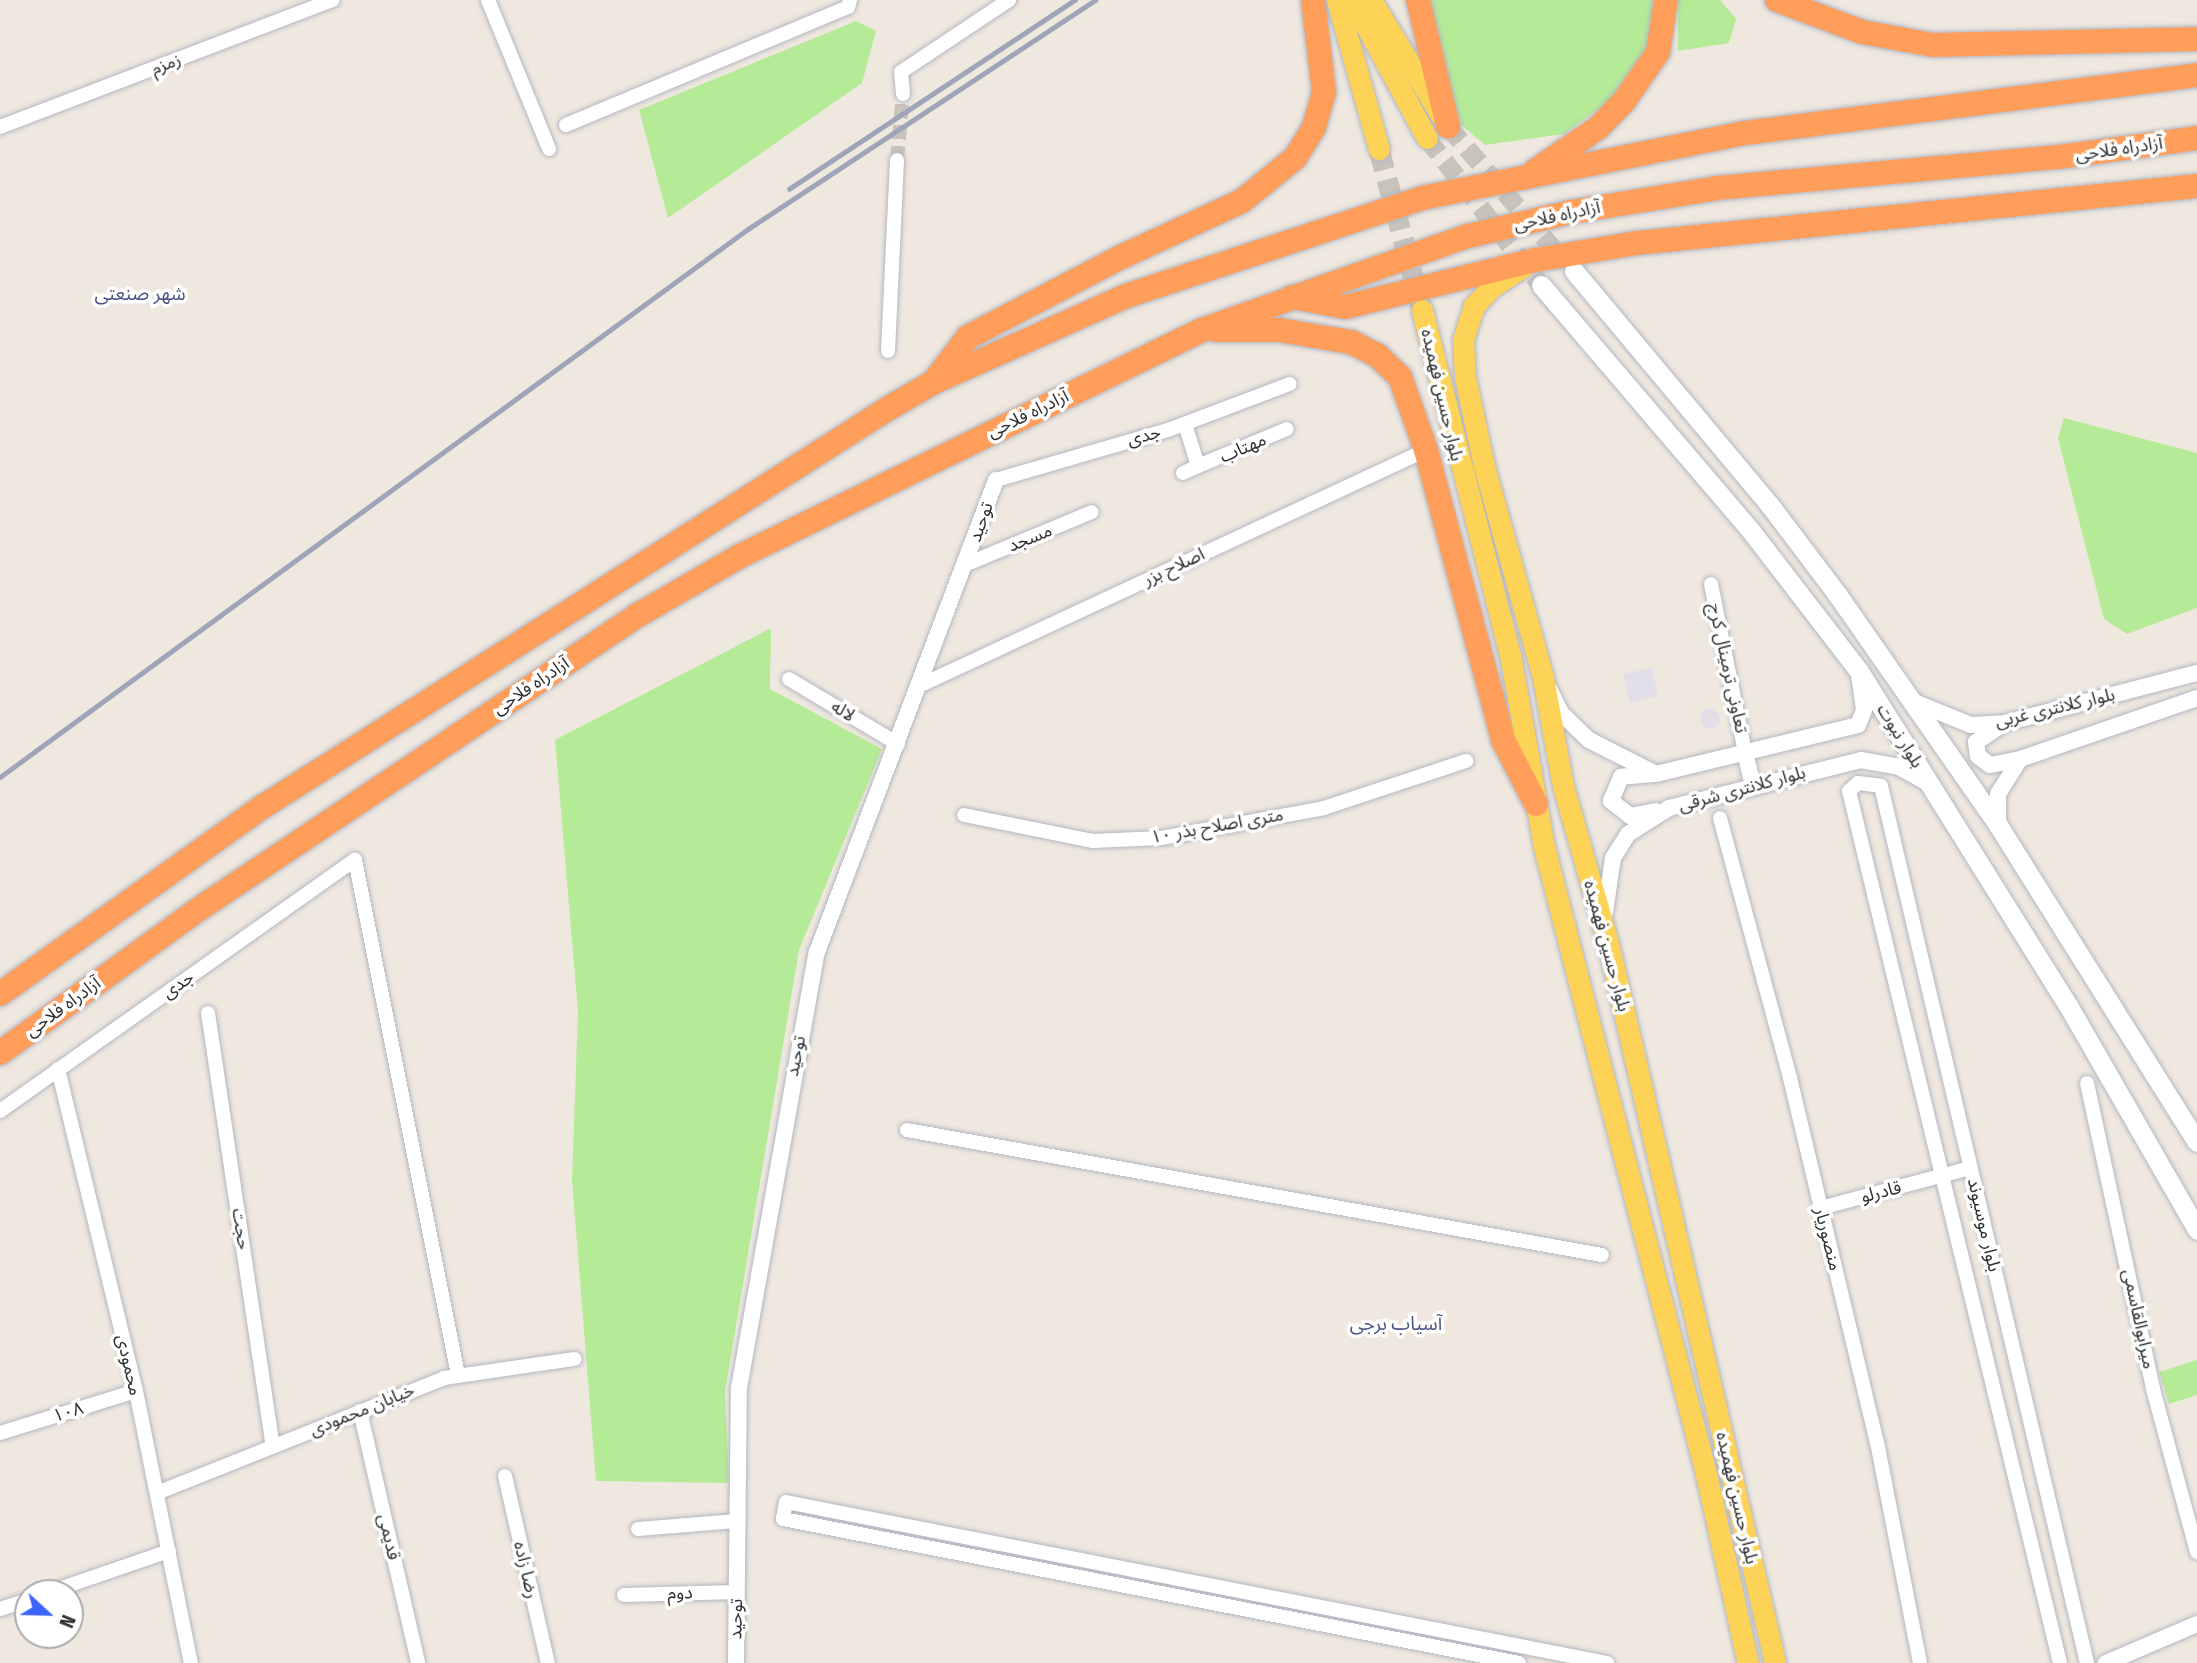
<!DOCTYPE html>
<meta charset="utf-8">
<style>
body{margin:0}
#map{position:relative;width:2197px;height:1663px;overflow:hidden;background:#efe8df;font-family:"Fira Sans Condensed","Noto Sans Arabic",sans-serif}
div>[style]{position:absolute}
.industrial>*{inset:0;background:#e2dfe8}
.round{border-radius:50%}
.green>*{inset:0;background:#b5ea97}
.minor-tunnel>*{height:14px;margin-top:-7px;transform-origin:0;background:repeating-linear-gradient(90deg,#c8c3bb 0 14px,transparent 0 21px)}
.secondary-tunnel>*{height:19px;margin-top:-9.5px;transform-origin:0;background:repeating-linear-gradient(90deg,#c8c3bb 0 19px,transparent 0 29px)}
.primary-tunnel>*{height:21px;margin-top:-10.5px;transform-origin:0;background:repeating-linear-gradient(90deg,#c8c3bb 0 21px,transparent 0 31px)}
.roads{filter:drop-shadow(0 0 2px #b3b6c2) drop-shadow(0 0 2px #b3b6c2)}
.minor>*{height:14px;margin:-7px;padding:0 7px;transform-origin:7px;border-radius:7px;background:#fff}
.tertiary>*{height:16px;margin:-8px;padding:0 8px;transform-origin:8px;border-radius:8px;background:#fff}
.secondary>*{height:19px;margin:-9.5px;padding:0 9.5px;transform-origin:9.5px;border-radius:9.5px;background:#fff}
.primary>*{height:21px;margin:-10.5px;padding:0 10.5px;transform-origin:10.5px;border-radius:10.5px;background:#fcd257}
.motorway>*{height:24px;margin:-12px;padding:0 12px;transform-origin:12px;border-radius:12px;background:#ff9e5a}
.rail>*{height:4.5px;margin:-2.25px;padding:0 2.25px;transform-origin:2.25px;border-radius:2.25px;background:#a0a4b9}
span{translate:-50% -50%;white-space:nowrap;text-align:center;line-height:1.15;-webkit-text-stroke:7px #fff;paint-order:stroke}
.street-label{font-size:18px;color:#2d2d2d}
.neighbourhood-label{font-size:19px;color:#495483}
.north{position:absolute;left:14px;top:1579px;width:70px;height:70px;box-sizing:border-box;background:#fff;border:2px solid #ababab;border-radius:50%;rotate:112deg;font-size:19px;font-weight:700;line-height:28px;text-align:center;color:#2d2d2d}
.north::after{content:'';display:block;margin:auto;width:24px;height:32px;background:#3c64ff;clip-path:polygon(50% 0,100% 100%,50% 72%,0 100%)}
</style>
<div id="map">
<div class="industrial">
<div style="clip-path:polygon(1652px 668px,1658px 696px,1630px 703px,1623px 674px)"></div>
<div class="round" style="left:1700px;top:709px;width:20px;height:20px"></div>
</div>
<div class="green">
<div style="clip-path:polygon(1424px 0,1658px 0,1657px 31px,1624px 91px,1564px 134px,1485px 145px,1460px 124px)"></div>
<div style="clip-path:polygon(1678px 0,1720px 0,1736px 19px,1729px 43px,1678px 51px)"></div>
<div style="clip-path:polygon(856px 21px,876px 31px,862px 83px,668px 218px,639px 110px)"></div>
<div style="clip-path:polygon(2064px 418px,2197px 453px,2197px 608px,2127px 634px,2104px 619px,2058px 438px)"></div>
<div style="clip-path:polygon(771px 628px,770px 689px,882px 749px,799px 950px,725px 1391px,729px 1483px,596px 1481px,572px 1180px,578px 1012px,555px 740px)"></div>
<div style="clip-path:polygon(2197px 1360px,2197px 1395px,2169px 1404px,2159px 1372px)"></div>
</div>
<div class="minor-tunnel">
<div style="left:897px;top:160px;width:66px;rotate:-84.8deg"></div>
</div>
<div class="secondary-tunnel">
<div style="left:1448px;top:126px;width:181px;rotate:49.3deg"></div>
<div style="left:1427px;top:138px;width:186px;rotate:52.2deg"></div>
</div>
<div class="primary-tunnel">
<div style="left:1379px;top:149px;width:163px;rotate:75deg"></div>
</div>
<div class="roads">
<div class="minor">
<div style="left:488px;top:0;width:161px;rotate:67.7deg"></div>
<div style="left:903px;top:94px;width:22px;rotate:-95deg"></div>
<div style="left:901px;top:72px;width:130px;rotate:-33.7deg"></div>
<div style="left:566px;top:125px;width:306px;rotate:-22.7deg"></div>
<div style="left:848px;top:7px;width:7px;rotate:-74deg"></div>
<div style="left:0;top:127px;width:356px;rotate:-20.9deg"></div>
<div style="left:888px;top:351px;width:191px;rotate:-87.3deg"></div>
<div style="left:1185px;top:424px;width:44px;rotate:72.8deg"></div>
<div style="left:1198px;top:466px;width:96px;rotate:-22.6deg"></div>
<div style="left:1183px;top:473px;width:17px;rotate:-25deg"></div>
<div style="left:996px;top:480px;width:179px;rotate:-16.2deg"></div>
<div style="left:1168px;top:430px;width:130px;rotate:-20.7deg"></div>
<div style="left:967px;top:564px;width:135px;rotate:-22.6deg"></div>
<div style="left:1711px;top:584px;width:171px;rotate:78.6deg"></div>
<div style="left:789px;top:679px;width:127px;rotate:30.8deg"></div>
<div style="left:921px;top:685px;width:557px;rotate:-24.95deg"></div>
<div style="left:964px;top:815px;width:132px;rotate:11.4deg"></div>
<div style="left:1093px;top:841px;width:68px;rotate:-2.5deg"></div>
<div style="left:1161px;top:838px;width:166px;rotate:-10.4deg"></div>
<div style="left:1324px;top:808px;width:150px;rotate:-18.3deg"></div>
<div style="left:1720px;top:818px;width:269px;rotate:74.9deg"></div>
<div style="left:1790px;top:1078px;width:374px;rotate:76.6deg"></div>
<div style="left:1877px;top:1442px;width:225px;rotate:79deg"></div>
<div style="left:208px;top:1013px;width:438px;rotate:81.5deg"></div>
<div style="left:58px;top:1069px;width:331px;rotate:76.4deg"></div>
<div style="left:136px;top:1391px;width:278px;rotate:78.6deg"></div>
<div style="left:2087px;top:1083px;width:313px;rotate:77.8deg"></div>
<div style="left:2153px;top:1389px;width:169px;rotate:74.9deg"></div>
<div style="left:0;top:1111px;width:435px;rotate:-35.3deg"></div>
<div style="left:355px;top:860px;width:525px;rotate:78.69deg"></div>
<div style="left:907px;top:1130px;width:706px;rotate:10.2deg"></div>
<div style="left:1821px;top:1208px;width:154px;rotate:-15deg"></div>
<div style="left:360px;top:1411px;width:259px;rotate:77deg"></div>
<div style="left:0;top:1433px;width:142px;rotate:-17.2deg"></div>
<div style="left:505px;top:1476px;width:192px;rotate:77.1deg"></div>
<div style="left:157px;top:1493px;width:309px;rotate:-21.8deg"></div>
<div style="left:444px;top:1378px;width:132px;rotate:-8.3deg"></div>
<div style="left:638px;top:1529px;width:99px;rotate:-4.6deg"></div>
<div style="left:47px;top:1593px;width:129px;rotate:-19deg"></div>
<div style="left:624px;top:1595px;width:113px;rotate:-1.5deg"></div>
<div style="left:0;top:1609px;width:29px;rotate:-18deg"></div>
<div style="left:1519px;top:1663px;width:750px;rotate:-168.93deg"></div>
<div style="left:783px;top:1519px;width:17px;rotate:-80deg"></div>
<div style="left:786px;top:1502px;width:837px;rotate:11.1deg"></div>
<div style="left:2060px;top:1663px;width:897px;rotate:-103.6deg"></div>
<div style="left:1849px;top:791px;width:12px;rotate:-42deg"></div>
<div style="left:1858px;top:783px;width:23px;rotate:7deg"></div>
<div style="left:1881px;top:786px;width:901px;rotate:76.78deg"></div>
</div>
<div class="tertiary">
<div style="left:1549px;top:689px;width:28px;rotate:63deg"></div>
<div style="left:1562px;top:714px;width:37px;rotate:44deg"></div>
<div style="left:1589px;top:740px;width:75px;rotate:26.9deg"></div>
<div style="left:1656px;top:774px;width:208px;rotate:-13.6deg"></div>
<div style="left:1858px;top:725px;width:16px;rotate:-68deg"></div>
<div style="left:1864px;top:710px;width:36px;rotate:-98deg"></div>
<div style="left:1914px;top:702px;width:61px;rotate:22deg"></div>
<div style="left:1971px;top:725px;width:34px;rotate:-3deg"></div>
<div style="left:2005px;top:723px;width:198px;rotate:-14.6deg"></div>
<div style="left:2000px;top:726px;width:29px;rotate:146deg"></div>
<div style="left:1976px;top:742px;width:14px;rotate:82deg"></div>
<div style="left:1978px;top:756px;width:15px;rotate:37deg"></div>
<div style="left:1990px;top:765px;width:31px;rotate:-11deg"></div>
<div style="left:1745px;top:752px;width:35px;rotate:77deg"></div>
<div style="left:1653px;top:774px;width:32px;rotate:175deg"></div>
<div style="left:1621px;top:777px;width:26px;rotate:113deg"></div>
<div style="left:1611px;top:801px;width:24px;rotate:38deg"></div>
<div style="left:1630px;top:816px;width:26px;rotate:-11deg"></div>
<div style="left:1998px;top:825px;width:31px;rotate:-90deg"></div>
<div style="left:1998px;top:794px;width:41px;rotate:-57.8deg"></div>
<div style="left:2020px;top:759px;width:187px;rotate:-19deg"></div>
<div style="left:1605px;top:912px;width:55px;rotate:-81.6deg"></div>
<div style="left:1613px;top:858px;width:28px;rotate:-58deg"></div>
<div style="left:1628px;top:834px;width:49px;rotate:-32.4deg"></div>
<div style="left:1669px;top:808px;width:198px;rotate:-14deg"></div>
<div style="left:1861px;top:760px;width:39px;rotate:10deg"></div>
<div style="left:1899px;top:767px;width:35px;rotate:29deg"></div>
<div style="left:736px;top:1663px;width:275px;rotate:-89.4deg"></div>
<div style="left:739px;top:1388px;width:443px;rotate:-79.9deg"></div>
<div style="left:817px;top:952px;width:505px;rotate:-69.23deg"></div>
<div style="left:2106px;top:1663px;width:99px;rotate:-23.2deg"></div>
</div>
<div class="secondary">
<div style="left:1574px;top:271px;width:304px;rotate:50.1deg"></div>
<div style="left:1769px;top:504px;width:113px;rotate:52.9deg"></div>
<div style="left:1837px;top:594px;width:282px;rotate:55.1deg"></div>
<div style="left:1998px;top:825px;width:374px;rotate:57.9deg"></div>
<div style="left:1541px;top:285px;width:323px;rotate:49.5deg"></div>
<div style="left:1751px;top:531px;width:177px;rotate:52.4deg"></div>
<div style="left:1859px;top:671px;width:396px;rotate:58deg"></div>
<div style="left:2069px;top:1007px;width:257px;rotate:60.1deg"></div>
</div>
<div class="primary">
<div style="left:1337px;top:0;width:155px;rotate:74.3deg"></div>
<div style="left:1352px;top:0;width:157px;rotate:61.5deg"></div>
<div style="left:1371px;top:0;width:135px;rotate:58.7deg"></div>
<div style="left:1524px;top:266px;width:37px;rotate:147deg"></div>
<div style="left:1493px;top:286px;width:28px;rotate:134deg"></div>
<div style="left:1474px;top:306px;width:35px;rotate:108deg"></div>
<div style="left:1463px;top:339px;width:38px;rotate:87deg"></div>
<div style="left:1465px;top:377px;width:91px;rotate:77.9deg"></div>
<div style="left:1484px;top:466px;width:220px;rotate:74.4deg"></div>
<div style="left:1543px;top:678px;width:110px;rotate:79.5deg"></div>
<div style="left:1563px;top:786px;width:163px;rotate:74deg"></div>
<div style="left:1608px;top:943px;width:739px;rotate:76.94deg"></div>
<div style="left:1422px;top:310px;width:355px;rotate:75.7deg"></div>
<div style="left:1510px;top:654px;width:196px;rotate:80deg"></div>
<div style="left:1544px;top:847px;width:648px;rotate:75.51deg"></div>
<div style="left:1706px;top:1474px;width:194px;rotate:77.5deg"></div>
</div>
<div class="motorway">
<div style="left:1418px;top:0;width:130px;rotate:76.6deg"></div>
<div style="left:1777px;top:0;width:91px;rotate:20.6deg"></div>
<div style="left:1862px;top:32px;width:72px;rotate:10.4deg"></div>
<div style="left:1933px;top:45px;width:264px;rotate:-1.3deg"></div>
<div style="left:1535px;top:171px;width:78px;rotate:-34.5deg"></div>
<div style="left:1599px;top:127px;width:36px;rotate:-46deg"></div>
<div style="left:1624px;top:101px;width:60px;rotate:-55.2deg"></div>
<div style="left:1658px;top:52px;width:53px;rotate:-81.3deg"></div>
<div style="left:1292px;top:297px;width:54px;rotate:10.7deg"></div>
<div style="left:1345px;top:307px;width:196px;rotate:-13.9deg"></div>
<div style="left:1535px;top:260px;width:103px;rotate:-9.5deg"></div>
<div style="left:1637px;top:243px;width:563px;rotate:-5.81deg"></div>
<div style="left:1217px;top:330px;width:62px"></div>
<div style="left:1279px;top:330px;width:73px;rotate:9.5deg"></div>
<div style="left:1351px;top:342px;width:29px;rotate:27deg"></div>
<div style="left:1377px;top:355px;width:32px;rotate:44deg"></div>
<div style="left:1400px;top:377px;width:77px;rotate:70.4deg"></div>
<div style="left:1426px;top:450px;width:300px;rotate:75.1deg"></div>
<div style="left:1503px;top:740px;width:72px;rotate:62.7deg"></div>
<div style="left:935px;top:380px;width:54px;rotate:-52.5deg"></div>
<div style="left:968px;top:337px;width:173px;rotate:-27.6deg"></div>
<div style="left:1121px;top:257px;width:133px;rotate:-24.8deg"></div>
<div style="left:1242px;top:201px;width:68px;rotate:-39.1deg"></div>
<div style="left:1295px;top:158px;width:36px;rotate:-58deg"></div>
<div style="left:1314px;top:127px;width:36px;rotate:-74deg"></div>
<div style="left:1324px;top:92px;width:93px;rotate:-96.8deg"></div>
<div style="left:0;top:994px;width:324px;rotate:-35.5deg"></div>
<div style="left:264px;top:806px;width:741px;rotate:-32.49deg"></div>
<div style="left:889px;top:408px;width:52px;rotate:-30deg"></div>
<div style="left:934px;top:382px;width:210px;rotate:-24.1deg"></div>
<div style="left:1126px;top:296px;width:312px;rotate:-18.3deg"></div>
<div style="left:1422px;top:198px;width:329px;rotate:-11.4deg"></div>
<div style="left:1745px;top:133px;width:456px;rotate:-7.3deg"></div>
<div style="left:0;top:1053px;width:242px;rotate:-35.9deg"></div>
<div style="left:196px;top:911px;width:532px;rotate:-33.81deg"></div>
<div style="left:638px;top:615px;width:118px;rotate:-30deg"></div>
<div style="left:740px;top:556px;width:514px;rotate:-26.07deg"></div>
<div style="left:1202px;top:330px;width:278px;rotate:-19.5deg"></div>
<div style="left:1464px;top:237px;width:110px;rotate:-13.2deg"></div>
<div style="left:1571px;top:212px;width:148px;rotate:-9.3deg"></div>
<div style="left:1717px;top:188px;width:343px;rotate:-5.2deg"></div>
<div style="left:2059px;top:157px;width:139px;rotate:-7.8deg"></div>
</div>
</div>
<div class="rail">
<div style="left:789px;top:189px;width:343px;rotate:-33.5deg"></div>
<div style="left:0;top:777px;width:927px;rotate:-36.23deg"></div>
<div style="left:748px;top:229px;width:416px;rotate:-33.4deg"></div>
</div>
<div class="street-label">
<span style="left:166px;top:64px;rotate:-21deg">زمزم</span>
<span style="left:2119px;top:149px;rotate:-8deg">آزادراه فلاحی</span>
<span style="left:1557px;top:216px;rotate:-12deg">آزادراه فلاحی</span>
<span style="left:1442px;top:395px;rotate:77deg">بلوار حسین فهمیده</span>
<span style="left:1028px;top:414px;rotate:-26deg">آزادراه فلاحی</span>
<span style="left:1144px;top:436px;rotate:-15deg">جدی</span>
<span style="left:1243px;top:448px;rotate:-23deg">مهتاب</span>
<span style="left:981px;top:522px;rotate:-71deg">توحید</span>
<span style="left:1030px;top:538px;rotate:-22deg">مسجد</span>
<span style="left:1174px;top:567px;rotate:-25deg">اصلاح بزر</span>
<span style="left:1728px;top:668px;rotate:78deg">تعاونی ترمینال کرج</span>
<span style="left:531px;top:686px;rotate:-34deg">آزادراه فلاحی</span>
<span style="left:2055px;top:708px;rotate:-13deg">بلوار کلانتری غربی</span>
<span style="left:843px;top:711px;rotate:31deg">لاله</span>
<span style="left:1900px;top:736px;rotate:58deg">بلوار نبوت</span>
<span style="left:1742px;top:789px;rotate:-15deg">بلوار کلانتری شرقی</span>
<span style="left:1217px;top:826px;rotate:-10deg">۱۰ متری اصلاح بذر</span>
<span style="left:1607px;top:946px;rotate:75deg">بلوار حسین فهمیده</span>
<span style="left:178px;top:985px;rotate:-35deg">جدی</span>
<span style="left:63px;top:1007px;rotate:-36deg">آزادراه فلاحی</span>
<span style="left:796px;top:1056px;rotate:-79deg">توحید</span>
<span style="left:1881px;top:1192px;rotate:-14deg">قادرلو</span>
<span style="left:1984px;top:1225px;rotate:77deg">بلوار موسیوند</span>
<span style="left:241px;top:1229px;rotate:81deg">حجت</span>
<span style="left:1828px;top:1239px;rotate:76deg">منصوریار</span>
<span style="left:2139px;top:1319px;rotate:78deg">میرابوالقاسمی</span>
<span style="left:129px;top:1365px;rotate:77deg">محمودی</span>
<span style="left:362px;top:1410px;rotate:-22deg">خیابان محمودی</span>
<span style="left:68px;top:1412px;rotate:-17deg">۱۰۸</span>
<span style="left:1737px;top:1498px;rotate:77deg">بلوار حسین فهمیده</span>
<span style="left:389px;top:1537px;rotate:77deg">قدیمی</span>
<span style="left:526px;top:1570px;rotate:77deg">رضا زاده</span>
<span style="left:680px;top:1593px;rotate:-1deg">دوم</span>
<span style="left:736px;top:1619px;rotate:-89deg">توحید</span>
</div>
<div class="neighbourhood-label">
<span style="left:140px;top:294px">شهر صنعتی</span>
<span style="left:1396px;top:1324px">آسیاب برجی</span>
</div>
<div class="north">N</div>
</div>
